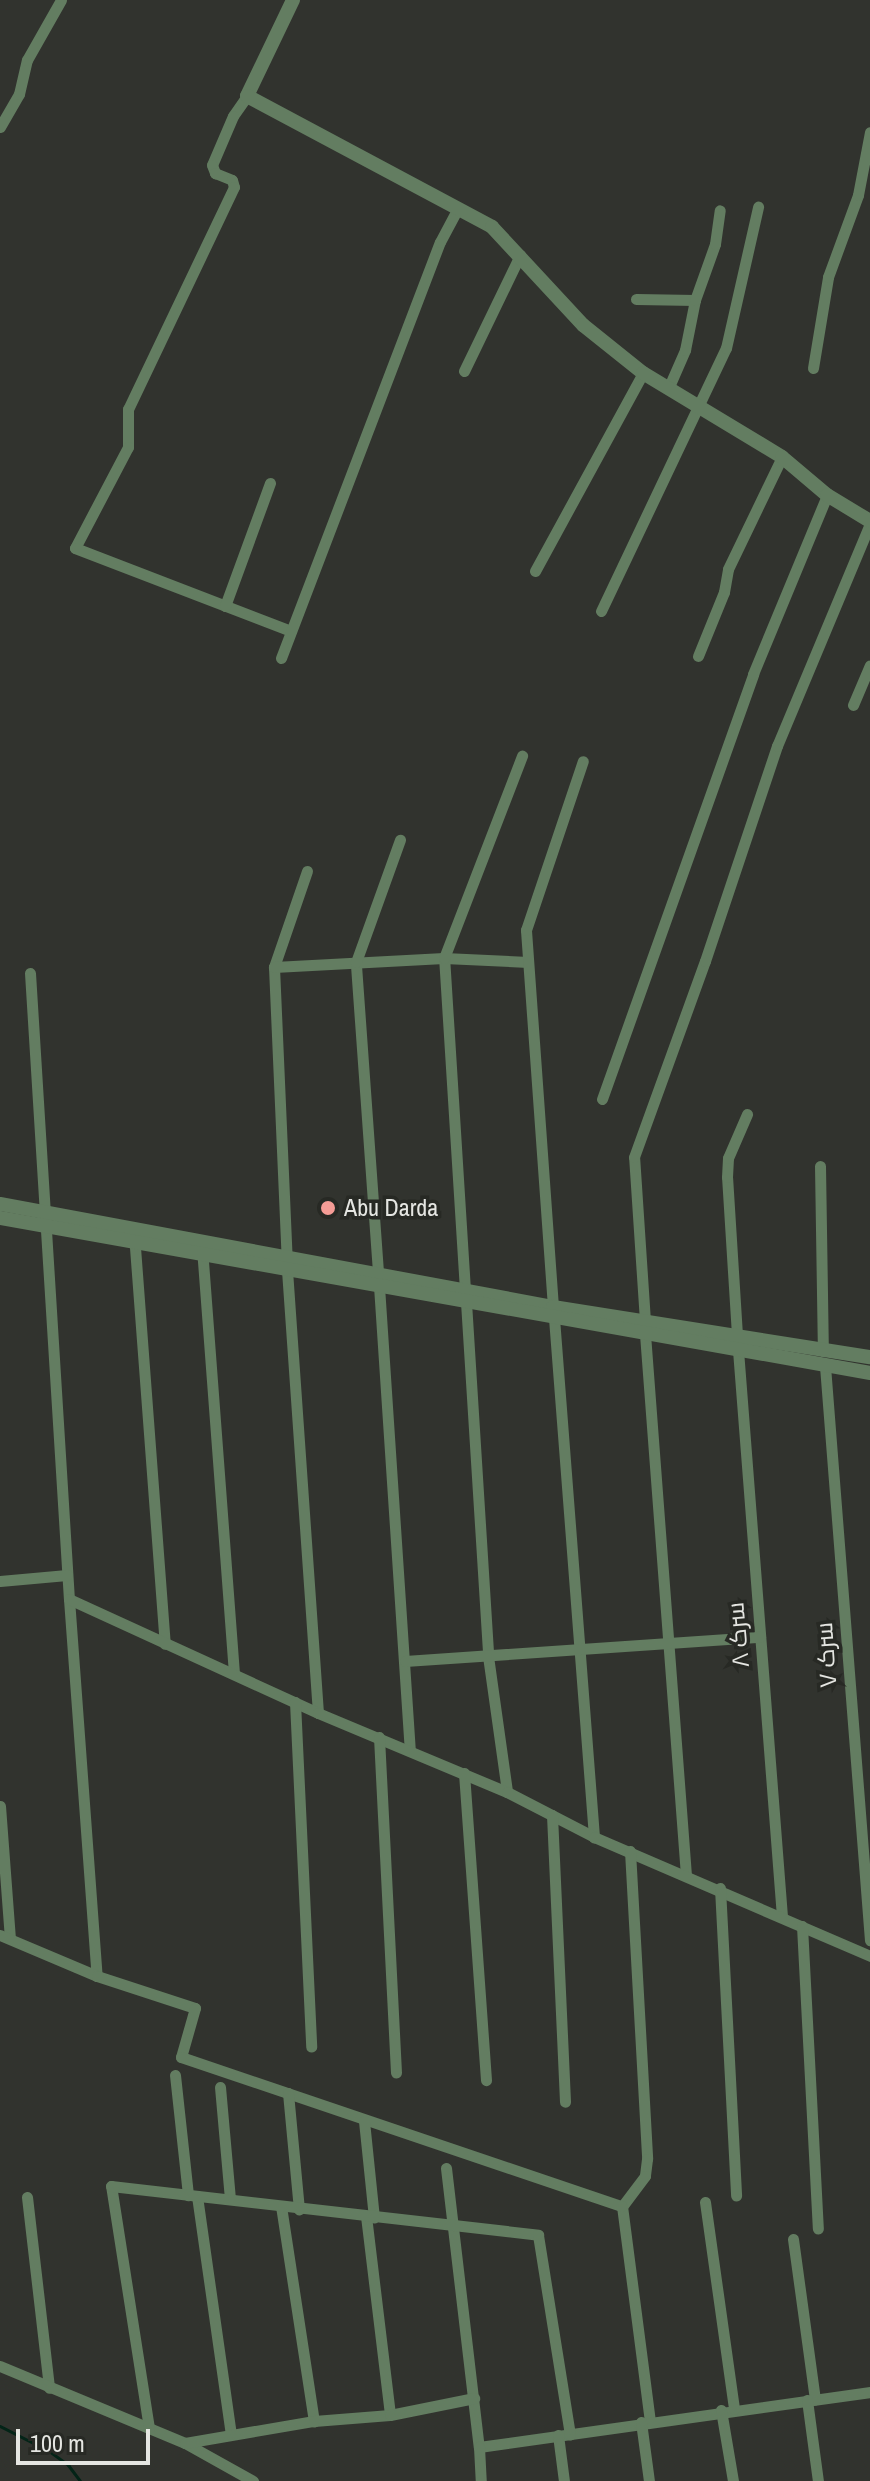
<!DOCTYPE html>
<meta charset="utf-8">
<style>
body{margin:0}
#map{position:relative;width:870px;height:2481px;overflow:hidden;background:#31332e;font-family:"Archivo Narrow",Cairo,sans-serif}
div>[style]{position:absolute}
.stream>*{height:3px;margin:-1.5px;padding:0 1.5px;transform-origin:1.5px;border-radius:1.5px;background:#032417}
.minor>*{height:11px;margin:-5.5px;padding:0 5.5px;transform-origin:5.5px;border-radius:5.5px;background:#637d61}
.tertiary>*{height:14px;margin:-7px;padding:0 7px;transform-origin:7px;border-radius:7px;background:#637d61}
.dots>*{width:22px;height:22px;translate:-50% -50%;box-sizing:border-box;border:4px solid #272924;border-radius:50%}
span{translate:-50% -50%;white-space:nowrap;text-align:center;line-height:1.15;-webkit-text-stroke:7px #272924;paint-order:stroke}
.poi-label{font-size:24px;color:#e5e6e2}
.left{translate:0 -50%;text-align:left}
.street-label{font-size:24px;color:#e5e6e2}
.scale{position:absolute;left:16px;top:2429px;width:134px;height:36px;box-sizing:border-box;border:4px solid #e5e6e2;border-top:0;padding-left:10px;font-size:24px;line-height:28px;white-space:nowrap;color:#e5e6e2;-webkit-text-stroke:6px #272924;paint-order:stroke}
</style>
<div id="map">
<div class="stream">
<div style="left:0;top:2426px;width:55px;rotate:27deg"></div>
<div style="left:49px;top:2451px;width:24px;rotate:36deg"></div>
<div style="left:68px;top:2465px;width:20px;rotate:53deg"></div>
</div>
<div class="minor">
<div style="left:247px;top:96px;width:24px;rotate:125deg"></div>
<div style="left:233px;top:116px;width:53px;rotate:113.2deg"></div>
<div style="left:212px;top:165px;width:9px;rotate:69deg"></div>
<div style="left:215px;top:173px;width:18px;rotate:22deg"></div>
<div style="left:232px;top:180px;width:7px;rotate:74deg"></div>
<div style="left:234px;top:187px;width:246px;rotate:115.5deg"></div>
<div style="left:128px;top:409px;width:38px;rotate:90deg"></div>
<div style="left:128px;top:447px;width:114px;rotate:117.7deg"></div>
<div style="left:75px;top:548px;width:231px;rotate:21deg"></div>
<div style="left:0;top:127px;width:38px;rotate:-60deg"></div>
<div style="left:19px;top:94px;width:35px;rotate:-77deg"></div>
<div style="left:27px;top:60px;width:69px;rotate:-60.5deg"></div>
<div style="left:636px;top:299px;width:59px;rotate:1deg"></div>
<div style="left:813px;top:368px;width:92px;rotate:-80.6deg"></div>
<div style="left:828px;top:277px;width:87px;rotate:-69.9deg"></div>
<div style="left:858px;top:195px;width:64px;rotate:-79.2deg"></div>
<div style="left:464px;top:371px;width:129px;rotate:-64.2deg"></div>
<div style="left:668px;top:389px;width:43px;rotate:-66.4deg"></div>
<div style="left:685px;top:350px;width:51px;rotate:-78.7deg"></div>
<div style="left:695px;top:300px;width:59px;rotate:-70.3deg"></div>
<div style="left:715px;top:244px;width:34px;rotate:-82deg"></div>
<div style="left:535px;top:571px;width:226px;rotate:-61.4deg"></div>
<div style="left:225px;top:606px;width:131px;rotate:-69.9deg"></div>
<div style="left:601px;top:611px;width:291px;rotate:-64.6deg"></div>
<div style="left:726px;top:348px;width:145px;rotate:-77.2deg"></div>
<div style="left:698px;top:656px;width:69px;rotate:-67.9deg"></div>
<div style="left:724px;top:592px;width:23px;rotate:-80deg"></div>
<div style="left:728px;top:569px;width:124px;rotate:-64.3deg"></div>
<div style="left:281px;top:658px;width:445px;rotate:-69.1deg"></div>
<div style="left:440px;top:242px;width:38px;rotate:-62deg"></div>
<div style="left:853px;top:705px;width:43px;rotate:-67deg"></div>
<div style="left:307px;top:871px;width:102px;rotate:109deg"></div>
<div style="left:274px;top:967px;width:303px;rotate:87.5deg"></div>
<div style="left:287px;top:1270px;width:444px;rotate:86deg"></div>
<div style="left:274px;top:967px;width:170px;rotate:-3deg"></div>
<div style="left:444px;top:958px;width:84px;rotate:2.7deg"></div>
<div style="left:30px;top:973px;width:627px;rotate:86.44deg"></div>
<div style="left:69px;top:1599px;width:378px;rotate:85.8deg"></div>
<div style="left:602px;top:1099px;width:451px;rotate:-70.4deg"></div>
<div style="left:753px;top:674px;width:194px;rotate:-67.5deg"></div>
<div style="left:820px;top:1166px;width:185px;rotate:89.1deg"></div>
<div style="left:134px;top:1234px;width:411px;rotate:85.7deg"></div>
<div style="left:202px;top:1248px;width:427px;rotate:85.7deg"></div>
<div style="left:378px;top:1272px;width:311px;rotate:-94.1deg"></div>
<div style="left:356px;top:962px;width:130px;rotate:-70.2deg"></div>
<div style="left:379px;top:1286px;width:465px;rotate:86.2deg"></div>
<div style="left:465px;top:1290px;width:333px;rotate:-93.6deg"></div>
<div style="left:444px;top:958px;width:217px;rotate:-68.9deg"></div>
<div style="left:466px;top:1302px;width:355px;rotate:86.4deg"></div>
<div style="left:488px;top:1656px;width:137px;rotate:82deg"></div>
<div style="left:553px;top:1307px;width:378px;rotate:-94.1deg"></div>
<div style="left:526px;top:930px;width:178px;rotate:-71.4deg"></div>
<div style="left:554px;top:1318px;width:521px;rotate:85.59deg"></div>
<div style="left:645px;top:1321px;width:164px;rotate:-93.8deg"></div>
<div style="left:634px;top:1157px;width:208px;rotate:-70.1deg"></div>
<div style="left:705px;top:961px;width:227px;rotate:-71.5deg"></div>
<div style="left:777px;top:746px;width:241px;rotate:-67.3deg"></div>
<div style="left:645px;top:1334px;width:543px;rotate:85.67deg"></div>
<div style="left:737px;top:1335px;width:158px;rotate:-93.6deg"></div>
<div style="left:727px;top:1177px;width:19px;rotate:-87deg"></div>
<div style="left:728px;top:1158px;width:48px;rotate:-66.6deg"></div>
<div style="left:738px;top:1350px;width:569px;rotate:85.56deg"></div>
<div style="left:825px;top:1366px;width:576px;rotate:85.52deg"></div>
<div style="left:0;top:1581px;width:67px;rotate:-5.1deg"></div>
<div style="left:69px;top:1599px;width:274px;rotate:24.6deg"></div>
<div style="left:318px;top:1713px;width:205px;rotate:22.7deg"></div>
<div style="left:507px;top:1792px;width:98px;rotate:27.3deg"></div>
<div style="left:594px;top:1837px;width:301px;rotate:23.3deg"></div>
<div style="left:405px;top:1661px;width:356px;rotate:-3.9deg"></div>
<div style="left:295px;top:1702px;width:345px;rotate:87.3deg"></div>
<div style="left:379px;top:1737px;width:336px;rotate:87.1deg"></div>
<div style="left:464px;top:1773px;width:308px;rotate:85.9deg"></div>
<div style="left:0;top:1806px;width:132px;rotate:85.7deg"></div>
<div style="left:552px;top:1815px;width:287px;rotate:87.4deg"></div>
<div style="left:630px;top:1851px;width:308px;rotate:86.8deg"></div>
<div style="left:647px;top:2159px;width:17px;rotate:97deg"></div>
<div style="left:645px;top:2176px;width:38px;rotate:127deg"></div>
<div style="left:622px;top:2206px;width:217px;rotate:82.6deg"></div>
<div style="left:720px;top:1888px;width:308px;rotate:87deg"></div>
<div style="left:802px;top:1926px;width:303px;rotate:87deg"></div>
<div style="left:0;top:1935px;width:105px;rotate:22.9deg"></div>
<div style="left:97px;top:1976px;width:103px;rotate:18.1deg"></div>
<div style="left:195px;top:2008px;width:51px;rotate:105.9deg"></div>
<div style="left:181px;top:2057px;width:465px;rotate:18.7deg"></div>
<div style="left:175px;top:2075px;width:121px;rotate:83.8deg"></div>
<div style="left:220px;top:2087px;width:112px;rotate:84.9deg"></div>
<div style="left:288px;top:2093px;width:117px;rotate:84.6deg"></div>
<div style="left:364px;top:2121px;width:97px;rotate:84.1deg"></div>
<div style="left:446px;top:2168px;width:281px;rotate:83.3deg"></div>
<div style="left:479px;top:2447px;width:395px;rotate:-8deg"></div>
<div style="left:197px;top:2196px;width:240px;rotate:81.9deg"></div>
<div style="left:27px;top:2197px;width:192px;rotate:83.4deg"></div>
<div style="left:705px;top:2202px;width:209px;rotate:82deg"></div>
<div style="left:281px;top:2206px;width:218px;rotate:81.3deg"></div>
<div style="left:366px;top:2216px;width:200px;rotate:83.1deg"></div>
<div style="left:793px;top:2239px;width:162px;rotate:82.2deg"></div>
<div style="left:0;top:2366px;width:200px;rotate:22.6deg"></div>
<div style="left:185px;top:2443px;width:78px;rotate:29.2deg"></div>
<div style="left:807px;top:2400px;width:82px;rotate:82.3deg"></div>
<div style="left:721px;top:2410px;width:72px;rotate:80.4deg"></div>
<div style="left:641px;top:2422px;width:60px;rotate:82.3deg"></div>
<div style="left:149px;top:2428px;width:245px;rotate:-98.9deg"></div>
<div style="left:111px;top:2186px;width:430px;rotate:6.5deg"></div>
<div style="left:538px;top:2235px;width:202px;rotate:80.9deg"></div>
<div style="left:558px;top:2435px;width:46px;rotate:82.6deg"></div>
<div style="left:185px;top:2443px;width:131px;rotate:-9.7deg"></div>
<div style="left:314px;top:2421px;width:76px;rotate:-4.5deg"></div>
<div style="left:390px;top:2415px;width:86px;rotate:-11.4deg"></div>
<div style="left:479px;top:2447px;width:34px;rotate:87deg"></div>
</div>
<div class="tertiary">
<div style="left:293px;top:0;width:106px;rotate:115.6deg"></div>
<div style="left:247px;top:96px;width:278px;rotate:28.1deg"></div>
<div style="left:492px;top:227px;width:134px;rotate:47.1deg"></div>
<div style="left:583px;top:325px;width:77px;rotate:38.7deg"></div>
<div style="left:643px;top:373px;width:162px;rotate:31.1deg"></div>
<div style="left:782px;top:457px;width:59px;rotate:40.2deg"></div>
<div style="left:827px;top:495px;width:50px;rotate:31.2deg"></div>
<div style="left:0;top:1204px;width:563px;rotate:10.55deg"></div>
<div style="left:553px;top:1307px;width:321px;rotate:9deg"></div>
<div style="left:0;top:1218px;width:884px;rotate:10.1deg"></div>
</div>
<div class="dots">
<div style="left:328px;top:1208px;background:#f59c96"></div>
</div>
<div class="poi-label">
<span class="left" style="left:344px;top:1208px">Abu Darda</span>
</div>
<div class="street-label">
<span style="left:738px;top:1635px;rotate:-95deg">سرک ۸</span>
<span style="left:826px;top:1655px;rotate:-94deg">سرک ۷</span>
</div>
<div class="scale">100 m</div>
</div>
